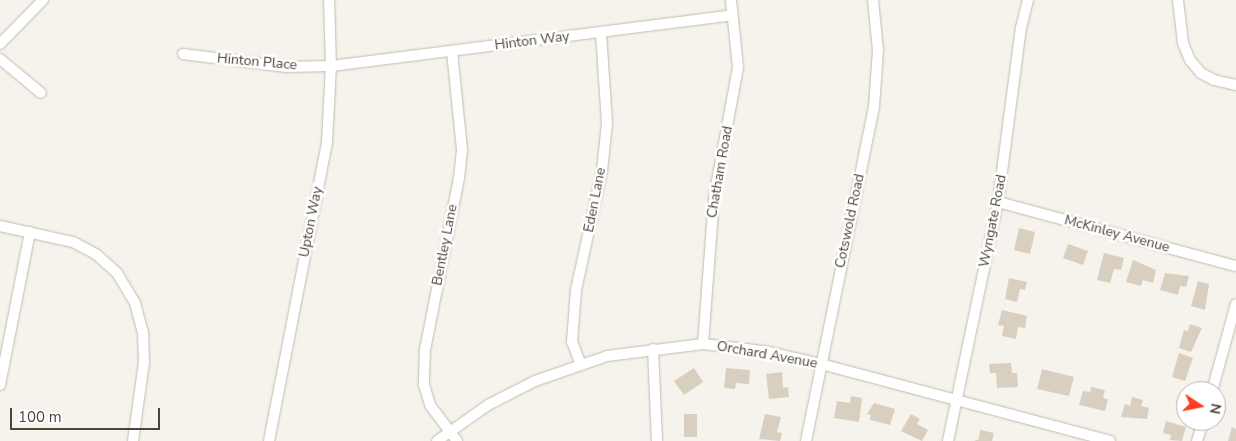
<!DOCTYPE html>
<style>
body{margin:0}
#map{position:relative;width:1236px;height:441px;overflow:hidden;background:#f6f3ec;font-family:"Nunito Sans",sans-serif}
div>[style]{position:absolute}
.building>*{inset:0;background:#d8cfc1}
.roads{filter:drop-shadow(0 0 1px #c2bbae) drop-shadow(0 0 1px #c2bbae)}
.street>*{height:10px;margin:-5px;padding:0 5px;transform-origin:5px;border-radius:5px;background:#fff}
span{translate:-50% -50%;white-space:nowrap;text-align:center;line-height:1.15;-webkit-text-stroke:5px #fff;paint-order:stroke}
.street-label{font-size:14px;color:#4b4439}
.north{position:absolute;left:1176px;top:381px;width:50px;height:50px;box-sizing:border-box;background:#fff;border:1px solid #b7b4b0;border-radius:50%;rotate:101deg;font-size:14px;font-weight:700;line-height:20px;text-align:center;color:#4b4439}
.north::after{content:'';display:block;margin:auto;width:18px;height:22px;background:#fc3f1d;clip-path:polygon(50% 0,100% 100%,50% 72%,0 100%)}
.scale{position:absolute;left:10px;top:408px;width:150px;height:22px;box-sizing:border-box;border:2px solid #4b4439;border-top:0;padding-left:6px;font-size:15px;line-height:18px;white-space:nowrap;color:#4b4439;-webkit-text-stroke:4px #fff;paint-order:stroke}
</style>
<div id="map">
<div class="building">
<div style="clip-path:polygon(1019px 228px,1035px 232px,1030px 254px,1014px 250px)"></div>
<div style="clip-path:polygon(1068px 244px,1088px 251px,1083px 265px,1063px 258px)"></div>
<div style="clip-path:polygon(1104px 253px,1124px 258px,1121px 270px,1114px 269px,1110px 283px,1097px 280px)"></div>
<div style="clip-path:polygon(1133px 260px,1156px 270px,1153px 283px,1143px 280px,1141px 286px,1126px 282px)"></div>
<div style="clip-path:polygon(1165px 273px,1189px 276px,1186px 287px,1180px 286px,1178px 295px,1160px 290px)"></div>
<div style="clip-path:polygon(1009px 278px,1027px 282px,1025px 290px,1020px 289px,1017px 302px,1005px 299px)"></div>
<div style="clip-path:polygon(1198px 281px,1209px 284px,1205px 310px,1191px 306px)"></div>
<div style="clip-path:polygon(1002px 310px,1027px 316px,1025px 328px,1018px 327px,1016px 339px,1002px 336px,1004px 326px,998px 325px)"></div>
<div style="clip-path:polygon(1190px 324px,1202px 328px,1191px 352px,1179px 348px,1184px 330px,1188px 331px)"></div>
<div style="clip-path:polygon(1179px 353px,1193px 358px,1185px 381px,1172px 377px)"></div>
<div style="clip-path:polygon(1011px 363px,1012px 373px,1017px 373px,1018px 387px,997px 388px,996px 373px,990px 373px,989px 364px)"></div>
<div style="clip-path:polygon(694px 368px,703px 382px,684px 395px,674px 381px)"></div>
<div style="clip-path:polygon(726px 368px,750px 370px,749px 384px,736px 383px,735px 389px,724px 388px)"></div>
<div style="clip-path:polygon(1042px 369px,1074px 377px,1069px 396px,1037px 389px)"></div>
<div style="clip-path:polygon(782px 372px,783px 388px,788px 387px,789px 397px,769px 399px,766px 374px)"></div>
<div style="clip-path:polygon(1091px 387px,1105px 390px,1103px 398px,1108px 399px,1105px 411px,1079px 405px,1083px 391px,1090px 392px)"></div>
<div style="clip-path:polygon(851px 396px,862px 398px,859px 422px,834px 418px,837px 401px,850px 403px)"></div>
<div style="clip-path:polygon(1132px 397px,1143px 400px,1141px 406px,1149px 408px,1147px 419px,1121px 417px,1125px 404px,1130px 406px)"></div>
<div style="clip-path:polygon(874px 403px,895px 409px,890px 425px,870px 420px,871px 415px,867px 414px)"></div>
<div style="clip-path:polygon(684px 414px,697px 414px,697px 437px,684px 437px)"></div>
<div style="clip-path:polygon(765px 414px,781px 417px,777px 432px,782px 433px,780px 441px,759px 439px)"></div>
<div style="clip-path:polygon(911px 414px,920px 419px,917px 424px,928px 430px,922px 441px,901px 431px)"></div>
<div style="clip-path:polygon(1166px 421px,1186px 427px,1182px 441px,1170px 440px,1171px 435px,1163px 433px)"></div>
<div style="clip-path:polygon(1232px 427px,1236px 429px,1236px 441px,1228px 441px)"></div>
<div style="clip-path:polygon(980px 430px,994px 433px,992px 441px,974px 441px,979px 439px)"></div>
</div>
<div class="roads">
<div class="street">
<div style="left:1178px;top:0;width:43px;rotate:83.4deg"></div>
<div style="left:1183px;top:43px;width:18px;rotate:68deg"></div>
<div style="left:1190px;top:60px;width:17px;rotate:50deg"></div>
<div style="left:1201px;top:73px;width:15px;rotate:28deg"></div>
<div style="left:1214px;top:80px;width:23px;rotate:13deg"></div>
<div style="left:0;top:44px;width:62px;rotate:-45.7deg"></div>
<div style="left:452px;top:51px;width:100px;rotate:84.2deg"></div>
<div style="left:462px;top:150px;width:28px;rotate:96deg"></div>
<div style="left:459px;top:178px;width:174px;rotate:101.2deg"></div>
<div style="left:425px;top:349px;width:36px;rotate:92deg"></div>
<div style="left:424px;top:385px;width:21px;rotate:73deg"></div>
<div style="left:430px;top:405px;width:45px;rotate:53.1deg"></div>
<div style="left:183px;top:54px;width:104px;rotate:7.2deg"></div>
<div style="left:286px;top:67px;width:45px;rotate:-1.3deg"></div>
<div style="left:331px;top:66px;width:405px;rotate:-7.2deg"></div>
<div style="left:0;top:59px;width:53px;rotate:39.7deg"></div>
<div style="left:998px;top:202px;width:246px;rotate:15.1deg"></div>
<div style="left:0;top:226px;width:75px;rotate:12.4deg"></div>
<div style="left:73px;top:242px;width:27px;rotate:28deg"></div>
<div style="left:97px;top:255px;width:27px;rotate:42deg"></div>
<div style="left:117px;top:273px;width:35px;rotate:59deg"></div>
<div style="left:135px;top:303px;width:31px;rotate:75deg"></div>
<div style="left:143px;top:333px;width:29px;rotate:88deg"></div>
<div style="left:144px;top:362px;width:80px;rotate:97.9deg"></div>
<div style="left:703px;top:344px;width:147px;rotate:-85.7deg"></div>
<div style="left:714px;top:197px;width:132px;rotate:-79.5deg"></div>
<div style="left:738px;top:67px;width:67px;rotate:-96deg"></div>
<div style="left:653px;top:349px;width:92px;rotate:87.5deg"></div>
<div style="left:581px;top:365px;width:25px;rotate:-111deg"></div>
<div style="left:572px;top:342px;width:52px;rotate:-85.6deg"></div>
<div style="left:576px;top:290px;width:122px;rotate:-77.7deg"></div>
<div style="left:602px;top:171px;width:48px;rotate:-84.1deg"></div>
<div style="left:607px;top:123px;width:90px;rotate:-93.8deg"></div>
<div style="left:0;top:385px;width:156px;rotate:-78.9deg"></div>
<div style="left:1212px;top:391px;width:90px;rotate:-74.6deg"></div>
<div style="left:269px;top:441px;width:305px;rotate:-79deg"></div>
<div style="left:327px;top:142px;width:76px;rotate:-87deg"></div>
<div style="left:331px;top:66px;width:66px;rotate:-91.7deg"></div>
<div style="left:437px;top:441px;width:62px;rotate:-35.2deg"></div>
<div style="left:488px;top:405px;width:53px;rotate:-27.1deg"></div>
<div style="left:535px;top:381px;width:76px;rotate:-19.1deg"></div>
<div style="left:607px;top:356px;width:97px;rotate:-7.1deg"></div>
<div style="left:703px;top:344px;width:61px;rotate:6.5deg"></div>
<div style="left:764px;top:351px;width:58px;rotate:12.8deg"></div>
<div style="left:821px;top:364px;width:299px;rotate:14.9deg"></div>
<div style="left:806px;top:441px;width:341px;rotate:-78.5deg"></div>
<div style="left:874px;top:107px;width:57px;rotate:-86deg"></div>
<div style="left:878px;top:50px;width:50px;rotate:-95.7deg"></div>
<div style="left:948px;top:441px;width:244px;rotate:-78.2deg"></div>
<div style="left:998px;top:202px;width:176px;rotate:-82.5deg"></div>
<div style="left:1021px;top:28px;width:29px;rotate:-76deg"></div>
<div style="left:1197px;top:441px;width:21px;rotate:-73deg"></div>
</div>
</div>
<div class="street-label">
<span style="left:532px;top:41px;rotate:-7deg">Hinton Way</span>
<span style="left:257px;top:62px;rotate:5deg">Hinton Place</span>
<span style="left:720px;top:172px;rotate:-80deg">Chatham Road</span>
<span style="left:595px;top:200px;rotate:-79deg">Eden Lane</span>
<span style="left:850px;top:221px;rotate:-78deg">Cotswold Road</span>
<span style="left:993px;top:221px;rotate:-79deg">Wyngate Road</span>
<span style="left:311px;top:222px;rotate:-79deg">Upton Way</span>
<span style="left:1117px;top:234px;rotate:15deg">McKinley Avenue</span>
<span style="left:445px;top:245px;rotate:-79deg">Bentley Lane</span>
<span style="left:767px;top:355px;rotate:10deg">Orchard Avenue</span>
</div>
<div class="north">N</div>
<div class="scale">100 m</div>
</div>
